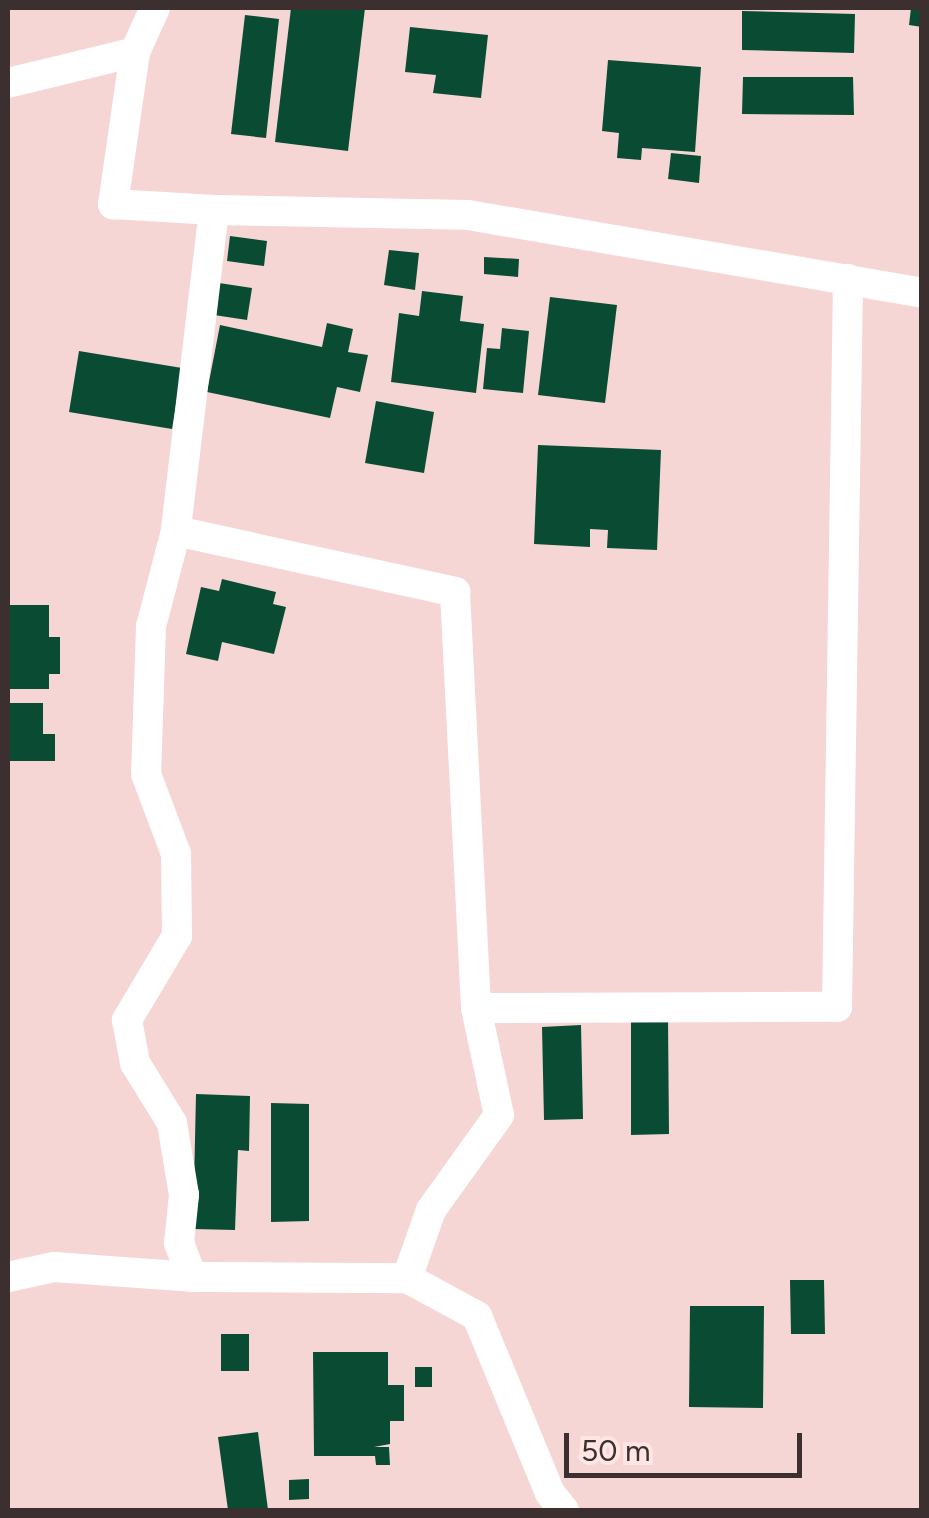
<!DOCTYPE html>
<style>
body{margin:0}
#map{position:relative;width:929px;height:1518px;overflow:hidden;background:#f6d6d4;font-family:Figtree,sans-serif}
div>[style]{position:absolute}
.building>*{inset:0;background:#094c33}
.street>*{height:30px;margin:-15px;padding:0 15px;transform-origin:15px;border-radius:15px;background:#fff}
span{translate:-50% -50%;white-space:nowrap;text-align:center;line-height:1.15;-webkit-text-stroke:10px #ffe5e3;paint-order:stroke}
.frame{position:absolute;inset:0;border:10px solid #3c2f2f;pointer-events:none}
.scale{position:absolute;left:564px;top:1433px;width:238px;height:45px;box-sizing:border-box;border:5px solid #3c2f2f;border-top:0;padding-left:12px;font-size:30px;line-height:35px;white-space:nowrap;color:#3c2f2f;-webkit-text-stroke:8px #ffe5e3;paint-order:stroke}
</style>
<div id="map">
<div class="building">
<div style="clip-path:polygon(291px 8px,365px 8px,348px 151px,275px 142px)"></div>
<div style="clip-path:polygon(911px 8px,922px 8px,922px 27px,909px 25px)"></div>
<div style="clip-path:polygon(742px 11px,855px 14px,854px 53px,742px 50px)"></div>
<div style="clip-path:polygon(245px 15px,279px 19px,266px 138px,231px 134px)"></div>
<div style="clip-path:polygon(410px 27px,488px 35px,481px 98px,433px 93px,436px 75px,405px 72px)"></div>
<div style="clip-path:polygon(608px 60px,701px 67px,695px 152px,642px 148px,641px 160px,617px 158px,619px 133px,602px 131px)"></div>
<div style="clip-path:polygon(743px 77px,853px 77px,854px 115px,742px 114px)"></div>
<div style="clip-path:polygon(671px 153px,701px 156px,699px 183px,668px 179px)"></div>
<div style="clip-path:polygon(230px 236px,267px 241px,264px 266px,227px 261px)"></div>
<div style="clip-path:polygon(389px 250px,419px 253px,415px 290px,384px 285px)"></div>
<div style="clip-path:polygon(484px 257px,519px 259px,518px 277px,484px 274px)"></div>
<div style="clip-path:polygon(219px 283px,252px 288px,247px 320px,214px 315px)"></div>
<div style="clip-path:polygon(422px 291px,463px 296px,460px 321px,484px 324px,476px 393px,391px 382px,399px 313px,419px 316px)"></div>
<div style="clip-path:polygon(550px 297px,617px 305px,605px 403px,538px 395px)"></div>
<div style="clip-path:polygon(327px 323px,353px 329px,348px 352px,368px 355px,360px 392px,337px 387px,330px 418px,207px 392px,220px 325px,322px 347px)"></div>
<div style="clip-path:polygon(502px 328px,529px 331px,523px 393px,483px 389px,487px 348px,500px 349px)"></div>
<div style="clip-path:polygon(79px 351px,182px 368px,172px 429px,69px 412px)"></div>
<div style="clip-path:polygon(376px 401px,434px 412px,424px 473px,365px 463px)"></div>
<div style="clip-path:polygon(538px 445px,661px 450px,657px 550px,607px 548px,608px 530px,590px 529px,590px 547px,534px 544px)"></div>
<div style="clip-path:polygon(222px 579px,276px 592px,273px 604px,286px 607px,274px 654px,222px 642px,218px 661px,186px 654px,201px 587px,219px 591px)"></div>
<div style="clip-path:polygon(8px 605px,49px 605px,49px 637px,60px 637px,60px 674px,49px 674px,49px 689px,8px 689px)"></div>
<div style="clip-path:polygon(8px 703px,43px 703px,43px 734px,55px 734px,55px 761px,8px 761px)"></div>
<div style="clip-path:polygon(668px 1019px,669px 1134px,631px 1135px,631px 1020px)"></div>
<div style="clip-path:polygon(581px 1025px,583px 1119px,544px 1120px,542px 1027px)"></div>
<div style="clip-path:polygon(196px 1094px,250px 1096px,249px 1151px,238px 1150px,235px 1230px,193px 1229px)"></div>
<div style="clip-path:polygon(271px 1103px,309px 1104px,309px 1221px,271px 1222px)"></div>
<div style="clip-path:polygon(790px 1280px,824px 1280px,825px 1334px,791px 1334px)"></div>
<div style="clip-path:polygon(690px 1306px,764px 1306px,763px 1408px,689px 1407px)"></div>
<div style="clip-path:polygon(221px 1334px,249px 1334px,249px 1371px,221px 1371px)"></div>
<div style="clip-path:polygon(313px 1352px,388px 1352px,388px 1385px,404px 1385px,404px 1421px,390px 1421px,390px 1444px,374px 1447px,389px 1447px,390px 1465px,376px 1465px,375px 1456px,314px 1456px)"></div>
<div style="clip-path:polygon(415px 1367px,432px 1367px,432px 1387px,415px 1387px)"></div>
<div style="clip-path:polygon(258px 1432px,268px 1510px,228px 1510px,218px 1437px)"></div>
<div style="clip-path:polygon(309px 1479px,309px 1499px,289px 1500px,289px 1480px)"></div>
</div>
<div class="street">
<div style="left:135px;top:52px;width:154px;rotate:98.2deg"></div>
<div style="left:113px;top:204px;width:101px;rotate:3.4deg"></div>
<div style="left:214px;top:210px;width:323px;rotate:96.8deg"></div>
<div style="left:176px;top:531px;width:98px;rotate:104.7deg"></div>
<div style="left:151px;top:626px;width:148px;rotate:91.9deg"></div>
<div style="left:146px;top:774px;width:85px;rotate:69.4deg"></div>
<div style="left:176px;top:854px;width:82px;rotate:89.3deg"></div>
<div style="left:177px;top:936px;width:98px;rotate:120.8deg"></div>
<div style="left:127px;top:1020px;width:44px;rotate:79.5deg"></div>
<div style="left:135px;top:1063px;width:70px;rotate:58.3deg"></div>
<div style="left:172px;top:1123px;width:73px;rotate:80.5deg"></div>
<div style="left:184px;top:1195px;width:48px;rotate:95.9deg"></div>
<div style="left:179px;top:1243px;width:36px;rotate:69deg"></div>
<div style="left:8px;top:83px;width:131px;rotate:-13.7deg"></div>
<div style="left:135px;top:52px;width:48px;rotate:-65.6deg"></div>
<div style="left:214px;top:210px;width:254px;rotate:1.1deg"></div>
<div style="left:468px;top:215px;width:461px;rotate:9.7deg"></div>
<div style="left:176px;top:531px;width:286px;rotate:12.3deg"></div>
<div style="left:455px;top:592px;width:417px;rotate:87.1deg"></div>
<div style="left:476px;top:1008px;width:109px;rotate:77.9deg"></div>
<div style="left:499px;top:1115px;width:117px;rotate:125.6deg"></div>
<div style="left:431px;top:1210px;width:72px;rotate:109.4deg"></div>
<div style="left:476px;top:1008px;width:361px;rotate:-0.2deg"></div>
<div style="left:837px;top:1007px;width:728px;rotate:-89.13deg"></div>
<div style="left:8px;top:1277px;width:47px;rotate:-12.3deg"></div>
<div style="left:54px;top:1267px;width:138px;rotate:4.1deg"></div>
<div style="left:192px;top:1277px;width:215px;rotate:0.3deg"></div>
<div style="left:407px;top:1278px;width:80px;rotate:28.5deg"></div>
<div style="left:477px;top:1316px;width:191px;rotate:67.6deg"></div>
<div style="left:550px;top:1493px;width:22px;rotate:51deg"></div>
</div>
<div class="frame"></div>
<div class="scale">50 m</div>
</div>
